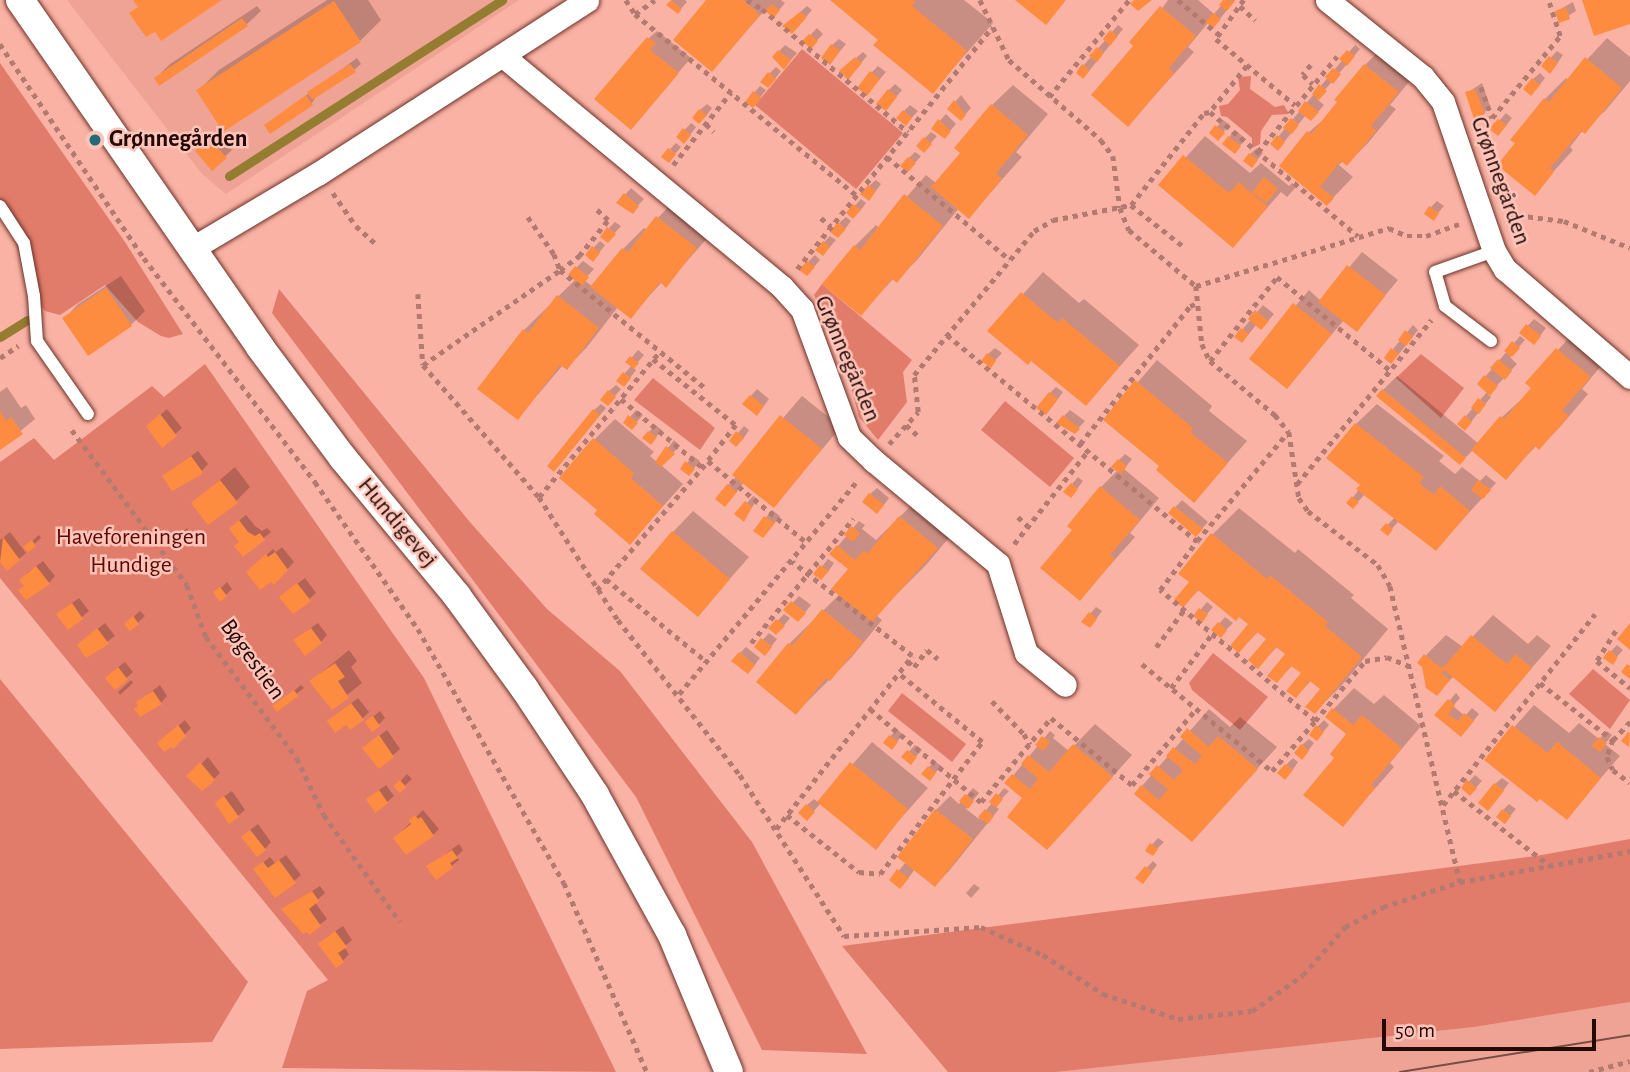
<!DOCTYPE html>
<meta charset="utf-8">
<style>
body{margin:0}
#map{position:relative;width:1630px;height:1072px;overflow:hidden;background:#fab2a5;font-family:"Alegreya Sans",sans-serif}
div>[style]{position:absolute}
.built>*{inset:0;background:#efa394}
.green>*{inset:0;background:#e27c6a}
.shadow>*{inset:0;background:#0003}
.stream>*{height:9px;margin:-4.5px;padding:0 4.5px;transform-origin:4.5px;border-radius:4.5px;background:#947c31}
.building>*{inset:0;background:#fe8c40}
.path>*{height:4.5px;margin-top:-2.25px;transform-origin:0;background:repeating-linear-gradient(90deg,#b27a70 0 5px,transparent 0 10px)}
.roads{filter:drop-shadow(0 0 2px #6c3228) drop-shadow(0 0 2px #6c3228)}
.service>*{height:12px;margin:-6px;padding:0 6px;transform-origin:6px;border-radius:6px;background:#fff}
.minor>*{height:23px;margin:-11.5px;padding:0 11.5px;transform-origin:11.5px;border-radius:11.5px;background:#fff}
.tertiary>*{height:28px;margin:-14px;padding:0 14px;transform-origin:14px;border-radius:14px;background:#fff}
.tram>*{height:2px;margin:-1px;padding:0 1px;transform-origin:1px;border-radius:1px;background:#784d46}
.dots>*{width:19px;height:19px;translate:-50% -50%;box-sizing:border-box;border:4px solid #fec4b9;border-radius:50%}
span{translate:-50% -50%;white-space:nowrap;text-align:center;line-height:1.15;-webkit-text-stroke:5px #fec4b9;paint-order:stroke}
.poi-label{font-size:24px;color:#230a07;font-weight:700}
.left{translate:0 -50%;text-align:left}
.street-label{font-size:24px;color:#230a07}
.park-label{font-size:24px;color:#5d0902}
.scale{position:absolute;left:1382px;top:1019px;width:214px;height:32px;box-sizing:border-box;border:4px solid #230a07;border-top:0;padding-left:9px;font-size:21px;line-height:24px;white-space:nowrap;color:#230a07;-webkit-text-stroke:5px #fec4b9;paint-order:stroke}
</style>
<div id="map">
<div class="built">
<div style="clip-path:polygon(67px 0,519px 0,226px 194px,202px 174px)"></div>
<div style="clip-path:polygon(1630px 1002px,1630px 1072px,1056px 1072px,1474px 1027px)"></div>
</div>
<div class="green">
<div style="clip-path:polygon(802px 49px,903px 133px,856px 189px,755px 105px)"></div>
<div style="clip-path:polygon(0 63px,125px 242px,183px 334px,169px 338px,161px 336px,138px 322px,105px 285px,60px 315px,45px 311px,39px 304px,0 201px)"></div>
<div style="clip-path:polygon(1251px 76px,1250px 89px,1275px 107px,1284px 105px,1289px 114px,1272px 115px,1261px 131px,1260px 144px,1252px 148px,1252px 138px,1227px 117px,1221px 116px,1219px 106px,1228px 104px,1240px 90px,1238px 77px)"></div>
<div style="clip-path:polygon(822px 284px,912px 360px,903px 372px,907px 402px,878px 440px,859px 417px,844px 361px,814px 295px)"></div>
<div style="clip-path:polygon(279px 289px,469px 521px,547px 609px,620px 671px,752px 842px,867px 1054px,762px 1050px,636px 797px,272px 313px)"></div>
<div style="clip-path:polygon(1421px 354px,1464px 388px,1441px 418px,1396px 378px)"></div>
<div style="clip-path:polygon(205px 364px,424px 678px,616px 1072px,282px 1068px,307px 991px,328px 980px,0 578px,0 462px,34px 438px,54px 460px,152px 386px,164px 397px)"></div>
<div style="clip-path:polygon(653px 378px,715px 428px,700px 450px,634px 400px)"></div>
<div style="clip-path:polygon(1005px 401px,1074px 458px,1050px 487px,981px 430px)"></div>
<div style="clip-path:polygon(1213px 653px,1268px 697px,1240px 730px,1192px 690px,1189px 683px)"></div>
<div style="clip-path:polygon(1593px 669px,1630px 700px,1610px 729px,1569px 694px)"></div>
<div style="clip-path:polygon(0 679px,248px 982px,212px 1042px,0 1049px)"></div>
<div style="clip-path:polygon(902px 693px,966px 744px,952px 762px,888px 711px)"></div>
<div style="clip-path:polygon(1630px 839px,1630px 1002px,1474px 1027px,1056px 1072px,948px 1072px,842px 946px,1536px 856px)"></div>
</div>
<div class="shadow">
<div style="clip-path:polygon(327px 0,368px 0,381px 20px,360px 41px,223px 129px,198px 91px,219px 70px)"></div>
<div style="clip-path:polygon(672px 0,685px 0,687px 2px,678px 12px,668px 5px)"></div>
<div style="clip-path:polygon(708px 0,781px 0,785px 3px,774px 16px,766px 9px,712px 70px)"></div>
<div style="clip-path:polygon(832px 0,964px 0,993px 23px,933px 91px,881px 40px)"></div>
<div style="clip-path:polygon(1168px 0,1198px 0,1214px 14px,1226px 0,1235px 0,1219px 20px,1208px 23px,1188px 47px,1194px 52px,1128px 125px,1136px 46px)"></div>
<div style="clip-path:polygon(1573px 2px,1576px 11px,1560px 21px,1557px 11px)"></div>
<div style="clip-path:polygon(257px 6px,261px 11px,247px 24px,159px 83px,156px 78px,170px 64px)"></div>
<div style="clip-path:polygon(807px 6px,812px 10px,799px 25px,791px 20px)"></div>
<div style="clip-path:polygon(1118px 25px,1123px 29px,1089px 71px,1078px 72px)"></div>
<div style="clip-path:polygon(817px 28px,823px 34px,811px 47px,805px 41px)"></div>
<div style="clip-path:polygon(657px 31px,691px 58px,631px 127px,649px 38px)"></div>
<div style="clip-path:polygon(1607px 38px,1630px 57px,1630px 81px,1605px 111px,1583px 130px,1570px 147px,1573px 150px,1534px 193px,1517px 143px,1513px 139px,1545px 99px,1566px 78px,1568px 80px)"></div>
<div style="clip-path:polygon(839px 39px,846px 44px,836px 56px,832px 45px)"></div>
<div style="clip-path:polygon(1386px 44px,1418px 71px,1390px 105px,1396px 109px,1368px 143px,1347px 164px,1343px 161px,1339px 165px,1353px 177px,1327px 204px,1281px 166px,1309px 132px,1331px 113px,1365px 65px)"></div>
<div style="clip-path:polygon(785px 45px,797px 53px,790px 61px,779px 51px)"></div>
<div style="clip-path:polygon(1355px 45px,1360px 49px,1317px 99px,1324px 105px,1317px 113px,1306px 115px,1284px 142px,1278px 137px)"></div>
<div style="clip-path:polygon(1557px 51px,1563px 55px,1556px 65px,1543px 66px)"></div>
<div style="clip-path:polygon(863px 52px,867px 56px,854px 71px,848px 65px)"></div>
<div style="clip-path:polygon(357px 58px,361px 64px,354px 70px,317px 95px,312px 103px,266px 125px)"></div>
<div style="clip-path:polygon(878px 66px,886px 72px,873px 87px,872px 72px)"></div>
<div style="clip-path:polygon(776px 67px,781px 71px,775px 79px,769px 74px)"></div>
<div style="clip-path:polygon(1540px 73px,1545px 78px,1538px 87px,1533px 79px)"></div>
<div style="clip-path:polygon(1482px 83px,1490px 106px,1484px 113px,1467px 93px)"></div>
<div style="clip-path:polygon(895px 84px,902px 90px,892px 102px,889px 90px)"></div>
<div style="clip-path:polygon(1013px 85px,1048px 114px,1016px 152px,1022px 157px,969px 217px,959px 208px,917px 260px,897px 280px,894px 278px,861px 314px,825px 284px,855px 246px,876px 225px,879px 228px,926px 175px,937px 184px,963px 153px,992px 105px)"></div>
<div style="clip-path:polygon(760px 86px,766px 90px,759px 99px,754px 93px)"></div>
<div style="clip-path:polygon(961px 95px,971px 108px,961px 119px,955px 102px)"></div>
<div style="clip-path:polygon(707px 104px,712px 108px,706px 116px,700px 110px)"></div>
<div style="clip-path:polygon(910px 105px,918px 111px,906px 124px,904px 111px)"></div>
<div style="clip-path:polygon(1506px 113px,1512px 118px,1504px 128px,1492px 129px)"></div>
<div style="clip-path:polygon(946px 114px,956px 124px,945px 137px,933px 128px)"></div>
<div style="clip-path:polygon(1223px 120px,1230px 125px,1218px 138px,1217px 127px)"></div>
<div style="clip-path:polygon(691px 123px,696px 127px,690px 135px,678px 137px)"></div>
<div style="clip-path:polygon(1235px 130px,1246px 139px,1234px 152px,1229px 137px)"></div>
<div style="clip-path:polygon(931px 132px,937px 136px,930px 144px,925px 138px)"></div>
<div style="clip-path:polygon(217px 133px,232px 150px,212px 168px,203px 144px)"></div>
<div style="clip-path:polygon(1205px 136px,1250px 173px,1261px 163px,1289px 186px,1292px 183px,1297px 186px,1287px 197px,1281px 192px,1233px 246px,1161px 185px)"></div>
<div style="clip-path:polygon(676px 143px,681px 147px,675px 154px,670px 149px)"></div>
<div style="clip-path:polygon(1257px 148px,1263px 153px,1252px 166px,1250px 154px)"></div>
<div style="clip-path:polygon(915px 152px,921px 156px,914px 164px,909px 158px)"></div>
<div style="clip-path:polygon(876px 180px,881px 184px,875px 192px,869px 186px)"></div>
<div style="clip-path:polygon(631px 188px,644px 199px,632px 212px,625px 195px)"></div>
<div style="clip-path:polygon(678px 196px,717px 227px,666px 285px,662px 282px,630px 317px,618px 307px,587px 347px,567px 368px,563px 365px,518px 418px,479px 388px,524px 330px,576px 279px,577px 267px,583px 261px,594px 269px,584px 280px,593px 287px,623px 249px,644px 228px,647px 230px)"></div>
<div style="clip-path:polygon(861px 199px,866px 203px,860px 211px,848px 213px)"></div>
<div style="clip-path:polygon(1437px 201px,1444px 206px,1434px 218px,1431px 207px)"></div>
<div style="clip-path:polygon(846px 217px,851px 221px,845px 229px,839px 223px)"></div>
<div style="clip-path:polygon(615px 222px,621px 226px,614px 234px,609px 228px)"></div>
<div style="clip-path:polygon(830px 236px,836px 240px,829px 248px,824px 242px)"></div>
<div style="clip-path:polygon(600px 241px,605px 245px,599px 253px,587px 255px)"></div>
<div style="clip-path:polygon(1362px 252px,1398px 280px,1356px 330px,1344px 320px,1287px 387px,1251px 358px,1309px 290px,1321px 301px)"></div>
<div style="clip-path:polygon(815px 255px,820px 260px,813px 268px,808px 262px)"></div>
<div style="clip-path:polygon(1043px 272px,1079px 303px,1084px 299px,1139px 345px,1086px 404px,1032px 358px,990px 331px)"></div>
<div style="clip-path:polygon(121px 276px,145px 311px,131px 325px,65px 318px,78px 304px)"></div>
<div style="clip-path:polygon(1263px 305px,1274px 314px,1268px 321px,1257px 324px,1248px 335px,1236px 337px)"></div>
<div style="clip-path:polygon(1534px 319px,1546px 328px,1540px 336px,1521px 333px)"></div>
<div style="clip-path:polygon(1413px 325px,1418px 330px,1398px 355px,1393px 349px)"></div>
<div style="clip-path:polygon(1578px 328px,1610px 355px,1582px 389px,1588px 394px,1560px 427px,1539px 448px,1536px 446px,1506px 478px,1473px 450px,1460px 463px,1383px 390px,1397px 376px,1479px 444px,1502px 417px,1534px 388px,1528px 383px)"></div>
<div style="clip-path:polygon(1520px 336px,1525px 340px,1510px 357px,1517px 364px,1488px 395px,1491px 397px,1471px 422px,1466px 416px,1488px 391px,1485px 377px)"></div>
<div style="clip-path:polygon(995px 348px,1002px 353px,990px 366px,988px 354px)"></div>
<div style="clip-path:polygon(638px 350px,644px 355px,633px 368px,636px 370px,630px 378px,618px 381px,632px 365px,628px 362px)"></div>
<div style="clip-path:polygon(1157px 360px,1212px 406px,1209px 411px,1247px 441px,1194px 501px,1162px 466px,1106px 419px)"></div>
<div style="clip-path:polygon(616px 385px,621px 389px,614px 397px,609px 391px)"></div>
<div style="clip-path:polygon(7px 387px,21px 408px,26px 405px,35px 419px,0 448px,0 392px)"></div>
<div style="clip-path:polygon(1056px 387px,1063px 392px,1052px 407px,1050px 393px)"></div>
<div style="clip-path:polygon(757px 389px,769px 399px,763px 407px,751px 396px)"></div>
<div style="clip-path:polygon(802px 396px,841px 427px,774px 506px,744px 482px,732px 498px,728px 485px,737px 476px,735px 474px)"></div>
<div style="clip-path:polygon(601px 404px,606px 408px,560px 464px,594px 410px)"></div>
<div style="clip-path:polygon(1377px 404px,1444px 456px,1439px 461px,1455px 474px,1462px 467px,1480px 481px,1486px 475px,1496px 483px,1436px 549px,1398px 522px,1387px 534px,1383px 530px,1394px 518px,1365px 494px,1353px 507px,1349px 503px,1362px 485px,1356px 424px)"></div>
<div style="clip-path:polygon(167px 409px,182px 428px,163px 445px,155px 420px)"></div>
<div style="clip-path:polygon(636px 410px,643px 415px,632px 427px,630px 417px)"></div>
<div style="clip-path:polygon(1070px 410px,1085px 421px,1075px 432px,1064px 416px)"></div>
<div style="clip-path:polygon(615px 419px,654px 452px,650px 456px,657px 462px,674px 440px,680px 446px,661px 465px,683px 484px,630px 543px,600px 510px,594px 440px)"></div>
<div style="clip-path:polygon(655px 425px,662px 430px,651px 443px,649px 432px)"></div>
<div style="clip-path:polygon(744px 426px,749px 430px,743px 439px,731px 441px)"></div>
<div style="clip-path:polygon(198px 451px,208px 464px,200px 473px,171px 470px)"></div>
<div style="clip-path:polygon(1125px 454px,1132px 459px,1124px 469px,1159px 498px,1130px 533px,1135px 537px,1080px 599px,1074px 529px,1101px 487px,1118px 470px,1119px 460px)"></div>
<div style="clip-path:polygon(693px 456px,700px 461px,689px 474px,687px 463px)"></div>
<div style="clip-path:polygon(235px 467px,250px 487px,236px 501px,193px 503px)"></div>
<div style="clip-path:polygon(1078px 477px,1083px 481px,1077px 489px,1072px 484px)"></div>
<div style="clip-path:polygon(877px 488px,889px 498px,883px 506px,870px 494px)"></div>
<div style="clip-path:polygon(753px 496px,758px 499px,743px 520px,737px 514px)"></div>
<div style="clip-path:polygon(921px 496px,958px 527px,926px 565px,876px 615px,882px 620px,851px 658px,796px 713px,789px 644px,840px 594px,850px 569px,838px 546px,859px 521px,865px 525px,862px 529px,876px 540px)"></div>
<div style="clip-path:polygon(1182px 500px,1208px 522px,1196px 535px,1170px 513px)"></div>
<div style="clip-path:polygon(1239px 508px,1295px 553px,1298px 549px,1354px 595px,1351px 598px,1388px 629px,1342px 685px,1315px 712px,1322px 689px,1312px 680px,1296px 696px,1303px 673px,1293px 665px,1277px 681px,1287px 654px,1278px 646px,1258px 666px,1269px 638px,1259px 631px,1239px 651px,1250px 623px,1200px 589px,1183px 605px,1212px 535px)"></div>
<div style="clip-path:polygon(772px 510px,780px 516px,769px 530px,755px 531px)"></div>
<div style="clip-path:polygon(693px 511px,749px 557px,698px 615px,673px 532px)"></div>
<div style="clip-path:polygon(246px 515px,255px 526px,262px 531px,267px 528px,271px 532px,243px 555px,237px 522px)"></div>
<div style="clip-path:polygon(187px 528px,192px 536px,186px 543px,175px 539px)"></div>
<div style="clip-path:polygon(10px 532px,26px 553px,7px 569px,0 559px,0 540px)"></div>
<div style="clip-path:polygon(39px 535px,41px 538px,28px 550px,32px 541px)"></div>
<div style="clip-path:polygon(282px 547px,294px 562px,274px 583px,255px 565px,273px 549px,276px 552px)"></div>
<div style="clip-path:polygon(828px 559px,834px 563px,828px 572px,816px 574px)"></div>
<div style="clip-path:polygon(43px 561px,55px 576px,49px 583px,26px 585px,27px 573px)"></div>
<div style="clip-path:polygon(305px 578px,316px 593px,309px 599px,288px 591px)"></div>
<div style="clip-path:polygon(227px 582px,232px 589px,226px 595px,216px 593px)"></div>
<div style="clip-path:polygon(799px 596px,811px 605px,804px 614px,786px 610px)"></div>
<div style="clip-path:polygon(79px 598px,89px 611px,69px 628px,65px 608px)"></div>
<div style="clip-path:polygon(1207px 602px,1213px 607px,1202px 620px,1196px 615px)"></div>
<div style="clip-path:polygon(1096px 607px,1102px 611px,1096px 619px,1090px 614px)"></div>
<div style="clip-path:polygon(140px 611px,145px 616px,131px 629px,133px 617px)"></div>
<div style="clip-path:polygon(784px 614px,790px 618px,783px 627px,771px 628px)"></div>
<div style="clip-path:polygon(1493px 615px,1528px 644px,1537px 635px,1551px 646px,1495px 710px,1454px 676px,1436px 694px,1426px 655px,1446px 635px,1463px 647px)"></div>
<div style="clip-path:polygon(1225px 617px,1233px 623px,1221px 635px,1219px 624px)"></div>
<div style="clip-path:polygon(105px 623px,115px 636px,87px 656px,85px 639px)"></div>
<div style="clip-path:polygon(318px 623px,327px 635px,321px 642px,302px 634px)"></div>
<div style="clip-path:polygon(769px 633px,777px 639px,771px 647px,756px 647px)"></div>
<div style="clip-path:polygon(1617px 645px,1623px 650px,1612px 662px,1610px 652px)"></div>
<div style="clip-path:polygon(746px 647px,760px 658px,754px 666px,740px 653px)"></div>
<div style="clip-path:polygon(349px 650px,357px 661px,351px 667px,362px 683px,332px 707px,311px 681px)"></div>
<div style="clip-path:polygon(125px 662px,133px 672px,115px 688px,113px 671px)"></div>
<div style="clip-path:polygon(131px 680px,133px 683px,120px 695px,118px 692px)"></div>
<div style="clip-path:polygon(160px 685px,167px 696px,161px 703px,140px 706px,138px 702px)"></div>
<div style="clip-path:polygon(301px 685px,304px 688px,277px 709px,275px 706px)"></div>
<div style="clip-path:polygon(1354px 688px,1374px 704px,1384px 695px,1421px 726px,1390px 763px,1394px 767px,1343px 825px,1336px 757px,1348px 734px,1327px 716px)"></div>
<div style="clip-path:polygon(1456px 693px,1460px 698px,1453px 706px,1465px 716px,1472px 708px,1479px 714px,1467px 729px,1437px 715px)"></div>
<div style="clip-path:polygon(358px 698px,369px 712px,363px 718px,335px 715px)"></div>
<div style="clip-path:polygon(1534px 705px,1569px 733px,1579px 723px,1599px 739px,1607px 731px,1612px 735px,1605px 744px,1620px 756px,1567px 817px,1486px 759px)"></div>
<div style="clip-path:polygon(1209px 709px,1230px 727px,1240px 717px,1277px 747px,1192px 840px,1142px 786px)"></div>
<div style="clip-path:polygon(380px 711px,385px 718px,379px 724px,367px 722px)"></div>
<div style="clip-path:polygon(185px 720px,191px 728px,173px 747px,166px 737px)"></div>
<div style="clip-path:polygon(1324px 720px,1329px 725px,1323px 732px,1317px 727px)"></div>
<div style="clip-path:polygon(1095px 724px,1132px 755px,1067px 827px,1007px 783px,1050px 731px,1055px 735px,1053px 738px,1069px 751px)"></div>
<div style="clip-path:polygon(897px 729px,903px 735px,892px 747px,885px 742px)"></div>
<div style="clip-path:polygon(387px 730px,400px 749px,380px 767px,371px 742px)"></div>
<div style="clip-path:polygon(1309px 739px,1314px 743px,1308px 751px,1302px 745px)"></div>
<div style="clip-path:polygon(872px 742px,928px 788px,875px 847px,821px 803px,813px 812px,807px 805px,814px 799px,819px 803px)"></div>
<div style="clip-path:polygon(915px 745px,922px 750px,911px 762px,904px 757px)"></div>
<div style="clip-path:polygon(208px 757px,220px 773px,214px 779px,189px 776px)"></div>
<div style="clip-path:polygon(1293px 758px,1298px 762px,1292px 771px,1286px 765px)"></div>
<div style="clip-path:polygon(935px 761px,941px 766px,930px 779px,923px 773px)"></div>
<div style="clip-path:polygon(407px 774px,412px 779px,400px 790px,396px 786px)"></div>
<div style="clip-path:polygon(1475px 775px,1482px 781px,1470px 794px,1463px 788px)"></div>
<div style="clip-path:polygon(1502px 778px,1509px 783px,1494px 802px,1495px 784px)"></div>
<div style="clip-path:polygon(386px 785px,394px 796px,387px 802px,375px 793px)"></div>
<div style="clip-path:polygon(973px 788px,979px 793px,966px 809px,979px 819px,1004px 788px,1009px 791px,995px 806px,999px 809px,949px 871px,935px 885px,915px 869px,907px 880px,891px 880px,906px 862px,899px 857px,936px 810px,950px 796px,959px 804px)"></div>
<div style="clip-path:polygon(232px 791px,245px 810px,238px 816px,223px 797px)"></div>
<div style="clip-path:polygon(1509px 804px,1516px 809px,1505px 822px,1503px 810px)"></div>
<div style="clip-path:polygon(423px 810px,439px 829px,433px 835px,395px 838px)"></div>
<div style="clip-path:polygon(258px 824px,271px 842px,265px 849px,250px 830px)"></div>
<div style="clip-path:polygon(1158px 838px,1164px 842px,1152px 854px,1147px 850px)"></div>
<div style="clip-path:polygon(459px 844px,463px 850px,457px 856px,459px 860px,437px 877px,429px 866px)"></div>
<div style="clip-path:polygon(286px 855px,301px 875px,294px 881px,255px 869px,270px 857px,275px 863px)"></div>
<div style="clip-path:polygon(1153px 861px,1157px 865px,1149px 875px,1138px 877px)"></div>
<div style="clip-path:polygon(974px 884px,980px 888px,971px 898px,966px 893px)"></div>
<div style="clip-path:polygon(320px 886px,325px 893px,315px 902px,327px 919px,309px 933px,283px 909px)"></div>
<div style="clip-path:polygon(343px 926px,352px 940px,344px 947px,349px 954px,343px 961px,327px 937px)"></div>
</div>
<div class="stream">
<div style="left:229px;top:176px;width:325px;rotate:-32.8deg"></div>
<div style="left:0;top:337px;width:32px;rotate:-32deg"></div>
</div>
<div class="building">
<div style="clip-path:polygon(133px 0,222px 0,161px 41px,155px 32px,146px 37px,129px 13px,138px 7px)"></div>
<div style="clip-path:polygon(671px 0,682px 9px,678px 14px,666px 5px)"></div>
<div style="clip-path:polygon(706px 0,743px 0,760px 15px,712px 72px,673px 40px)"></div>
<div style="clip-path:polygon(830px 0,913px 0,916px 2px,912px 6px,967px 51px,933px 94px,873px 45px,878px 40px)"></div>
<div style="clip-path:polygon(1015px 0,1066px 0,1046px 25px)"></div>
<div style="clip-path:polygon(1134px 0,1152px 0,1138px 11px,1130px 4px)"></div>
<div style="clip-path:polygon(1223px 0,1235px 1px,1227px 11px,1219px 5px)"></div>
<div style="clip-path:polygon(1582px 0,1630px 0,1630px 24px,1594px 36px)"></div>
<div style="clip-path:polygon(334px 1px,361px 42px,223px 132px,196px 90px)"></div>
<div style="clip-path:polygon(771px 4px,780px 10px,774px 18px,765px 11px)"></div>
<div style="clip-path:polygon(1160px 6px,1196px 36px,1169px 68px,1174px 73px,1128px 127px,1091px 95px,1133px 46px,1129px 42px)"></div>
<div style="clip-path:polygon(1566px 7px,1570px 19px,1559px 23px,1555px 11px)"></div>
<div style="clip-path:polygon(800px 12px,807px 17px,792px 34px,782px 26px)"></div>
<div style="clip-path:polygon(1213px 13px,1221px 19px,1213px 28px,1205px 22px)"></div>
<div style="clip-path:polygon(242px 18px,248px 26px,159px 86px,154px 78px)"></div>
<div style="clip-path:polygon(1110px 30px,1118px 36px,1110px 46px,1103px 39px)"></div>
<div style="clip-path:polygon(809px 34px,818px 41px,811px 49px,802px 41px)"></div>
<div style="clip-path:polygon(647px 37px,656px 43px,650px 50px,679px 73px,631px 130px,594px 99px)"></div>
<div style="clip-path:polygon(831px 44px,840px 51px,830px 65px,821px 58px)"></div>
<div style="clip-path:polygon(1097px 47px,1104px 53px,1097px 62px,1089px 56px)"></div>
<div style="clip-path:polygon(778px 50px,791px 60px,784px 70px,772px 57px)"></div>
<div style="clip-path:polygon(1347px 50px,1355px 56px,1347px 66px,1339px 59px)"></div>
<div style="clip-path:polygon(1549px 56px,1558px 63px,1550px 74px,1541px 66px)"></div>
<div style="clip-path:polygon(855px 57px,862px 63px,848px 80px,839px 71px)"></div>
<div style="clip-path:polygon(1585px 57px,1622px 88px,1585px 134px,1581px 131px,1550px 168px,1554px 172px,1535px 196px,1497px 165px,1515px 143px,1510px 140px,1544px 98px,1549px 102px)"></div>
<div style="clip-path:polygon(350px 64px,356px 72px,312px 100px,307px 92px)"></div>
<div style="clip-path:polygon(1082px 64px,1090px 70px,1083px 79px,1076px 73px)"></div>
<div style="clip-path:polygon(1364px 64px,1399px 92px,1371px 126px,1376px 131px,1347px 166px,1341px 161px,1320px 187px,1334px 198px,1327px 206px,1279px 166px,1307px 131px,1311px 134px,1337px 102px,1334px 100px)"></div>
<div style="clip-path:polygon(1333px 68px,1341px 74px,1333px 84px,1325px 77px)"></div>
<div style="clip-path:polygon(870px 71px,880px 79px,867px 96px,857px 88px)"></div>
<div style="clip-path:polygon(768px 72px,776px 79px,768px 88px,760px 82px)"></div>
<div style="clip-path:polygon(1532px 78px,1540px 85px,1531px 96px,1523px 89px)"></div>
<div style="clip-path:polygon(1319px 84px,1327px 91px,1319px 100px,1312px 94px)"></div>
<div style="clip-path:polygon(888px 89px,897px 97px,886px 111px,876px 104px)"></div>
<div style="clip-path:polygon(1475px 89px,1485px 114px,1474px 119px,1465px 92px)"></div>
<div style="clip-path:polygon(753px 91px,761px 98px,753px 108px,745px 102px)"></div>
<div style="clip-path:polygon(306px 95px,313px 105px,270px 134px,264px 125px)"></div>
<div style="clip-path:polygon(954px 100px,966px 115px,961px 121px,947px 109px)"></div>
<div style="clip-path:polygon(1305px 101px,1319px 112px,1311px 121px,1298px 111px)"></div>
<div style="clip-path:polygon(991px 104px,1028px 135px,996px 173px,1002px 179px,969px 219px,931px 187px,960px 153px,954px 148px)"></div>
<div style="clip-path:polygon(699px 109px,707px 115px,699px 124px,692px 118px)"></div>
<div style="clip-path:polygon(903px 110px,912px 118px,906px 126px,896px 118px)"></div>
<div style="clip-path:polygon(1291px 118px,1299px 125px,1292px 134px,1283px 128px)"></div>
<div style="clip-path:polygon(938px 119px,951px 131px,945px 139px,931px 129px)"></div>
<div style="clip-path:polygon(1498px 119px,1507px 125px,1498px 136px,1489px 129px)"></div>
<div style="clip-path:polygon(1215px 125px,1225px 133px,1218px 141px,1209px 133px)"></div>
<div style="clip-path:polygon(683px 128px,691px 135px,684px 144px,676px 137px)"></div>
<div style="clip-path:polygon(1277px 135px,1285px 142px,1278px 151px,1270px 144px)"></div>
<div style="clip-path:polygon(1228px 136px,1241px 146px,1235px 154px,1222px 144px)"></div>
<div style="clip-path:polygon(924px 137px,932px 144px,924px 153px,916px 146px)"></div>
<div style="clip-path:polygon(209px 138px,227px 158px,212px 171px,195px 151px)"></div>
<div style="clip-path:polygon(668px 148px,676px 154px,669px 163px,661px 157px)"></div>
<div style="clip-path:polygon(1249px 153px,1258px 160px,1252px 168px,1243px 161px)"></div>
<div style="clip-path:polygon(1183px 155px,1229px 193px,1239px 182px,1268px 207px,1233px 248px,1158px 185px)"></div>
<div style="clip-path:polygon(908px 157px,916px 163px,908px 172px,900px 166px)"></div>
<div style="clip-path:polygon(1264px 177px,1278px 189px,1266px 203px,1252px 192px)"></div>
<div style="clip-path:polygon(868px 185px,876px 191px,869px 201px,860px 194px)"></div>
<div style="clip-path:polygon(624px 193px,639px 206px,633px 214px,616px 203px)"></div>
<div style="clip-path:polygon(904px 194px,943px 226px,897px 283px,892px 279px,861px 316px,822px 284px,854px 245px,860px 250px)"></div>
<div style="clip-path:polygon(853px 204px,861px 210px,853px 219px,846px 213px)"></div>
<div style="clip-path:polygon(1429px 206px,1439px 213px,1434px 221px,1424px 214px)"></div>
<div style="clip-path:polygon(656px 216px,697px 248px,666px 288px,660px 282px,631px 319px,590px 287px,622px 248px,628px 252px)"></div>
<div style="clip-path:polygon(838px 222px,846px 229px,838px 238px,830px 232px)"></div>
<div style="clip-path:polygon(607px 227px,616px 234px,608px 243px,600px 237px)"></div>
<div style="clip-path:polygon(823px 241px,830px 247px,823px 256px,815px 250px)"></div>
<div style="clip-path:polygon(592px 246px,600px 253px,593px 262px,585px 255px)"></div>
<div style="clip-path:polygon(807px 261px,815px 267px,807px 276px,799px 270px)"></div>
<div style="clip-path:polygon(1347px 265px,1386px 295px,1357px 332px,1318px 302px)"></div>
<div style="clip-path:polygon(575px 266px,589px 277px,582px 286px,568px 275px)"></div>
<div style="clip-path:polygon(106px 288px,132px 326px,88px 356px,62px 318px)"></div>
<div style="clip-path:polygon(1021px 292px,1058px 323px,1062px 318px,1120px 366px,1086px 406px,1031px 361px,1028px 365px,987px 331px)"></div>
<div style="clip-path:polygon(557px 295px,599px 328px,567px 370px,560px 365px,518px 420px,477px 389px,523px 329px,528px 333px)"></div>
<div style="clip-path:polygon(1293px 303px,1332px 334px,1287px 389px,1249px 359px)"></div>
<div style="clip-path:polygon(1255px 310px,1269px 321px,1261px 330px,1248px 319px)"></div>
<div style="clip-path:polygon(1526px 324px,1541px 336px,1534px 345px,1519px 333px)"></div>
<div style="clip-path:polygon(1241px 328px,1249px 334px,1242px 343px,1234px 337px)"></div>
<div style="clip-path:polygon(1405px 330px,1413px 337px,1406px 346px,1398px 340px)"></div>
<div style="clip-path:polygon(1512px 341px,1520px 348px,1512px 357px,1504px 351px)"></div>
<div style="clip-path:polygon(1391px 348px,1399px 354px,1391px 364px,1384px 358px)"></div>
<div style="clip-path:polygon(1556px 348px,1591px 377px,1562px 410px,1569px 416px,1539px 450px,1535px 446px,1506px 480px,1471px 450px,1500px 416px,1504px 419px,1531px 388px,1525px 383px)"></div>
<div style="clip-path:polygon(987px 353px,996px 361px,991px 368px,981px 361px)"></div>
<div style="clip-path:polygon(630px 356px,639px 363px,634px 369px,625px 362px)"></div>
<div style="clip-path:polygon(1498px 359px,1512px 371px,1505px 380px,1490px 368px)"></div>
<div style="clip-path:polygon(623px 372px,631px 378px,624px 387px,616px 381px)"></div>
<div style="clip-path:polygon(1484px 375px,1498px 386px,1490px 396px,1477px 384px)"></div>
<div style="clip-path:polygon(1135px 380px,1193px 428px,1190px 432px,1228px 463px,1194px 503px,1156px 470px,1159px 466px,1103px 420px)"></div>
<div style="clip-path:polygon(1382px 389px,1466px 458px,1460px 465px,1376px 396px)"></div>
<div style="clip-path:polygon(608px 390px,616px 397px,608px 406px,600px 400px)"></div>
<div style="clip-path:polygon(1049px 392px,1058px 399px,1046px 415px,1036px 408px)"></div>
<div style="clip-path:polygon(750px 395px,764px 406px,757px 416px,742px 404px)"></div>
<div style="clip-path:polygon(1478px 398px,1486px 404px,1479px 414px,1471px 408px)"></div>
<div style="clip-path:polygon(593px 409px,600px 415px,554px 472px,547px 466px)"></div>
<div style="clip-path:polygon(0 411px,6px 421px,11px 417px,23px 434px,0 450px)"></div>
<div style="clip-path:polygon(160px 414px,177px 436px,162px 448px,146px 426px)"></div>
<div style="clip-path:polygon(628px 415px,638px 423px,632px 430px,623px 423px)"></div>
<div style="clip-path:polygon(780px 415px,822px 449px,774px 508px,732px 475px)"></div>
<div style="clip-path:polygon(1063px 415px,1080px 429px,1075px 434px,1056px 423px)"></div>
<div style="clip-path:polygon(1465px 415px,1472px 422px,1465px 431px,1457px 424px)"></div>
<div style="clip-path:polygon(1355px 423px,1424px 477px,1419px 483px,1434px 495px,1440px 486px,1470px 511px,1436px 551px,1356px 489px,1360px 485px,1326px 458px)"></div>
<div style="clip-path:polygon(648px 431px,657px 437px,651px 445px,642px 438px)"></div>
<div style="clip-path:polygon(736px 431px,744px 438px,736px 447px,729px 441px)"></div>
<div style="clip-path:polygon(593px 438px,634px 473px,631px 478px,663px 506px,630px 545px,594px 514px,597px 510px,559px 478px)"></div>
<div style="clip-path:polygon(666px 446px,675px 454px,661px 467px,655px 462px)"></div>
<div style="clip-path:polygon(191px 456px,202px 471px,201px 475px,172px 491px,162px 476px)"></div>
<div style="clip-path:polygon(1118px 459px,1127px 466px,1121px 474px,1111px 467px)"></div>
<div style="clip-path:polygon(685px 461px,695px 469px,689px 476px,680px 469px)"></div>
<div style="clip-path:polygon(220px 480px,238px 503px,208px 525px,191px 503px)"></div>
<div style="clip-path:polygon(1478px 480px,1491px 490px,1483px 499px,1471px 490px)"></div>
<div style="clip-path:polygon(1071px 483px,1078px 489px,1071px 498px,1063px 492px)"></div>
<div style="clip-path:polygon(727px 484px,737px 492px,725px 507px,715px 499px)"></div>
<div style="clip-path:polygon(1100px 486px,1140px 520px,1110px 555px,1115px 559px,1080px 601px,1040px 568px,1072px 530px,1067px 526px)"></div>
<div style="clip-path:polygon(869px 493px,884px 505px,877px 514px,862px 502px)"></div>
<div style="clip-path:polygon(1352px 496px,1359px 502px,1353px 509px,1346px 503px)"></div>
<div style="clip-path:polygon(745px 501px,752px 507px,744px 522px,734px 514px)"></div>
<div style="clip-path:polygon(1174px 506px,1203px 529px,1196px 537px,1168px 513px)"></div>
<div style="clip-path:polygon(764px 516px,775px 523px,763px 538px,753px 531px)"></div>
<div style="clip-path:polygon(899px 516px,938px 548px,872px 622px,831px 589px,848px 569px,829px 554px,837px 545px,855px 560px,864px 550px,867px 554px)"></div>
<div style="clip-path:polygon(239px 520px,248px 532px,255px 536px,260px 533px,265px 540px,243px 557px,234px 546px,239px 542px,229px 529px)"></div>
<div style="clip-path:polygon(1386px 523px,1393px 529px,1388px 536px,1380px 530px)"></div>
<div style="clip-path:polygon(851px 526px,860px 533px,853px 542px,844px 535px)"></div>
<div style="clip-path:polygon(672px 531px,730px 579px,698px 617px,640px 569px)"></div>
<div style="clip-path:polygon(1211px 533px,1267px 579px,1270px 575px,1328px 622px,1325px 626px,1362px 657px,1315px 714px,1305px 707px,1320px 689px,1310px 681px,1296px 698px,1286px 691px,1301px 673px,1291px 666px,1277px 683px,1267px 676px,1285px 654px,1276px 647px,1258px 669px,1248px 660px,1266px 639px,1257px 632px,1239px 653px,1230px 646px,1248px 624px,1239px 617px,1236px 621px,1198px 590px,1183px 608px,1174px 600px,1189px 582px,1178px 574px)"></div>
<div style="clip-path:polygon(179px 534px,187px 544px,181px 549px,173px 538px)"></div>
<div style="clip-path:polygon(3px 537px,20px 560px,7px 571px,0 562px)"></div>
<div style="clip-path:polygon(32px 540px,36px 546px,28px 552px,23px 547px)"></div>
<div style="clip-path:polygon(275px 552px,288px 570px,274px 585px,271px 582px,260px 590px,246px 572px,266px 554px,268px 557px)"></div>
<div style="clip-path:polygon(820px 565px,829px 571px,821px 580px,813px 574px)"></div>
<div style="clip-path:polygon(36px 566px,50px 584px,26px 600px,18px 590px,24px 586px,19px 580px)"></div>
<div style="clip-path:polygon(297px 583px,311px 601px,293px 614px,279px 597px)"></div>
<div style="clip-path:polygon(220px 587px,227px 596px,220px 602px,213px 592px)"></div>
<div style="clip-path:polygon(791px 601px,806px 613px,798px 622px,783px 610px)"></div>
<div style="clip-path:polygon(72px 603px,83px 619px,68px 630px,56px 614px)"></div>
<div style="clip-path:polygon(1199px 608px,1208px 614px,1202px 623px,1193px 616px)"></div>
<div style="clip-path:polygon(822px 609px,863px 642px,830px 681px,826px 678px,796px 715px,756px 682px,788px 643px,792px 646px)"></div>
<div style="clip-path:polygon(1089px 612px,1097px 619px,1090px 628px,1081px 622px)"></div>
<div style="clip-path:polygon(133px 616px,139px 624px,130px 631px,124px 624px)"></div>
<div style="clip-path:polygon(776px 619px,785px 626px,776px 635px,768px 628px)"></div>
<div style="clip-path:polygon(1218px 622px,1227px 630px,1221px 638px,1211px 630px)"></div>
<div style="clip-path:polygon(1630px 623px,1630px 650px,1617px 639px)"></div>
<div style="clip-path:polygon(97px 628px,109px 644px,86px 658px,77px 645px)"></div>
<div style="clip-path:polygon(311px 628px,322px 643px,305px 656px,293px 640px)"></div>
<div style="clip-path:polygon(1471px 635px,1507px 664px,1515px 654px,1532px 668px,1495px 712px,1444px 670px,1441px 673px,1450px 680px,1437px 696px,1426px 688px,1422px 667px,1417px 663px,1424px 654px,1440px 667px,1444px 667px)"></div>
<div style="clip-path:polygon(761px 638px,772px 647px,765px 656px,754px 647px)"></div>
<div style="clip-path:polygon(1609px 650px,1618px 657px,1613px 665px,1603px 658px)"></div>
<div style="clip-path:polygon(739px 652px,755px 665px,748px 674px,731px 661px)"></div>
<div style="clip-path:polygon(335px 663px,345px 677px,338px 681px,349px 698px,332px 710px,309px 681px)"></div>
<div style="clip-path:polygon(1627px 664px,1630px 666px,1630px 679px,1621px 672px)"></div>
<div style="clip-path:polygon(118px 667px,128px 680px,115px 690px,105px 678px)"></div>
<div style="clip-path:polygon(294px 690px,298px 696px,277px 712px,272px 706px)"></div>
<div style="clip-path:polygon(153px 691px,162px 704px,140px 717px,134px 709px,138px 706px,136px 702px)"></div>
<div style="clip-path:polygon(1448px 699px,1455px 705px,1448px 714px,1458px 721px,1464px 713px,1474px 721px,1461px 737px,1434px 715px)"></div>
<div style="clip-path:polygon(351px 703px,364px 720px,350px 730px,346px 725px,335px 733px,327px 721px)"></div>
<div style="clip-path:polygon(1332px 708px,1353px 725px,1362px 715px,1402px 748px,1371px 785px,1375px 788px,1343px 827px,1303px 795px,1334px 758px,1330px 754px,1346px 734px,1325px 717px)"></div>
<div style="clip-path:polygon(373px 716px,380px 726px,372px 732px,365px 722px)"></div>
<div style="clip-path:polygon(178px 725px,186px 736px,173px 749px,171px 747px,164px 752px,157px 743px)"></div>
<div style="clip-path:polygon(1316px 725px,1324px 732px,1317px 741px,1309px 735px)"></div>
<div style="clip-path:polygon(1512px 725px,1548px 753px,1557px 742px,1601px 778px,1567px 820px,1540px 799px,1537px 802px,1484px 760px)"></div>
<div style="clip-path:polygon(1187px 728px,1209px 747px,1218px 736px,1258px 769px,1192px 842px,1134px 794px,1141px 785px,1159px 800px,1168px 789px,1149px 774px,1157px 765px,1174px 780px,1183px 770px,1166px 756px,1173px 747px,1195px 764px,1202px 756px,1180px 737px)"></div>
<div style="clip-path:polygon(1628px 732px,1630px 733px,1629px 747px,1621px 741px)"></div>
<div style="clip-path:polygon(379px 735px,394px 757px,379px 769px,362px 748px)"></div>
<div style="clip-path:polygon(889px 735px,898px 742px,892px 750px,883px 743px)"></div>
<div style="clip-path:polygon(1042px 736px,1050px 742px,1043px 751px,1035px 745px)"></div>
<div style="clip-path:polygon(1599px 737px,1607px 743px,1600px 752px,1592px 746px)"></div>
<div style="clip-path:polygon(1073px 744px,1113px 777px,1047px 850px,1007px 817px,1022px 798px,1004px 783px,1012px 774px,1030px 789px,1038px 779px,1021px 764px,1028px 755px,1049px 772px)"></div>
<div style="clip-path:polygon(1301px 744px,1309px 751px,1302px 760px,1294px 753px)"></div>
<div style="clip-path:polygon(907px 750px,917px 757px,911px 765px,901px 757px)"></div>
<div style="clip-path:polygon(200px 762px,215px 780px,202px 791px,186px 776px)"></div>
<div style="clip-path:polygon(850px 762px,908px 809px,876px 850px,817px 802px)"></div>
<div style="clip-path:polygon(1285px 764px,1293px 770px,1285px 780px,1277px 773px)"></div>
<div style="clip-path:polygon(928px 766px,936px 773px,930px 781px,921px 774px)"></div>
<div style="clip-path:polygon(400px 780px,406px 787px,400px 793px,393px 786px)"></div>
<div style="clip-path:polygon(1467px 780px,1477px 788px,1470px 796px,1461px 788px)"></div>
<div style="clip-path:polygon(1494px 783px,1504px 791px,1488px 811px,1478px 803px)"></div>
<div style="clip-path:polygon(379px 790px,388px 803px,375px 813px,366px 799px)"></div>
<div style="clip-path:polygon(996px 793px,1003px 799px,996px 808px,989px 802px)"></div>
<div style="clip-path:polygon(965px 794px,974px 801px,968px 809px,959px 801px)"></div>
<div style="clip-path:polygon(224px 796px,239px 817px,229px 824px,215px 803px)"></div>
<div style="clip-path:polygon(806px 804px,815px 812px,807px 821px,798px 813px)"></div>
<div style="clip-path:polygon(935px 809px,973px 839px,935px 887px,897px 857px)"></div>
<div style="clip-path:polygon(985px 809px,994px 816px,988px 824px,978px 817px)"></div>
<div style="clip-path:polygon(1502px 809px,1511px 816px,1505px 824px,1496px 817px)"></div>
<div style="clip-path:polygon(415px 815px,418px 819px,421px 817px,434px 836px,406px 855px,393px 838px,411px 824px,409px 820px)"></div>
<div style="clip-path:polygon(250px 830px,266px 850px,257px 857px,241px 837px)"></div>
<div style="clip-path:polygon(1150px 843px,1158px 849px,1153px 856px,1145px 851px)"></div>
<div style="clip-path:polygon(452px 850px,458px 858px,450px 863px,453px 868px,436px 880px,426px 866px)"></div>
<div style="clip-path:polygon(279px 860px,296px 883px,275px 898px,253px 869px,263px 862px,268px 868px)"></div>
<div style="clip-path:polygon(1145px 866px,1152px 872px,1143px 884px,1135px 878px)"></div>
<div style="clip-path:polygon(897px 869px,909px 878px,900px 889px,889px 880px)"></div>
<div style="clip-path:polygon(312px 891px,319px 901px,309px 909px,321px 926px,309px 935px,307px 932px,303px 934px,281px 909px)"></div>
<div style="clip-path:polygon(335px 931px,347px 947px,338px 953px,344px 962px,336px 968px,318px 944px)"></div>
</div>
<div class="path">
<div style="left:626px;top:0;width:17px;rotate:57deg"></div>
<div style="left:635px;top:14px;width:286px;rotate:39.3deg"></div>
<div style="left:747px;top:0;width:17px;rotate:31deg"></div>
<div style="left:762px;top:9px;width:191px;rotate:40.1deg"></div>
<div style="left:980px;top:0;width:67px;rotate:64.2deg"></div>
<div style="left:1009px;top:60px;width:122px;rotate:41deg"></div>
<div style="left:1101px;top:140px;width:20px;rotate:53deg"></div>
<div style="left:1113px;top:156px;width:52px;rotate:82.3deg"></div>
<div style="left:1120px;top:208px;width:24px;rotate:68deg"></div>
<div style="left:1129px;top:230px;width:87px;rotate:39.9deg"></div>
<div style="left:1196px;top:286px;width:58px;rotate:84.1deg"></div>
<div style="left:1202px;top:344px;width:19px;rotate:65deg"></div>
<div style="left:1210px;top:361px;width:85px;rotate:39.7deg"></div>
<div style="left:1275px;top:415px;width:22px;rotate:51deg"></div>
<div style="left:1289px;top:432px;width:67px;rotate:81.4deg"></div>
<div style="left:1299px;top:498px;width:16px;rotate:55deg"></div>
<div style="left:1308px;top:511px;width:88px;rotate:37.6deg"></div>
<div style="left:1378px;top:565px;width:24px;rotate:60deg"></div>
<div style="left:1390px;top:586px;width:304px;rotate:76.7deg"></div>
<div style="left:1178px;top:0;width:52px;rotate:40.4deg"></div>
<div style="left:1244px;top:0;width:48px;rotate:125.7deg"></div>
<div style="left:1216px;top:39px;width:103px;rotate:39.9deg"></div>
<div style="left:1240px;top:6px;width:21px;rotate:43deg"></div>
<div style="left:635px;top:14px;width:24px;rotate:-35deg"></div>
<div style="left:0;top:44px;width:258px;rotate:56.1deg"></div>
<div style="left:144px;top:258px;width:282px;rotate:52.6deg"></div>
<div style="left:315px;top:482px;width:179px;rotate:55deg"></div>
<div style="left:418px;top:629px;width:293px;rotate:60.1deg"></div>
<div style="left:564px;top:883px;width:206px;rotate:66.3deg"></div>
<div style="left:1311px;top:65px;width:13px;rotate:129deg"></div>
<div style="left:1303px;top:75px;width:13px;rotate:42deg"></div>
<div style="left:1247px;top:66px;width:59px;rotate:128.8deg"></div>
<div style="left:1210px;top:112px;width:193px;rotate:40deg"></div>
<div style="left:1481px;top:87px;width:33px;rotate:70deg"></div>
<div style="left:1492px;top:118px;width:107px;rotate:-50.3deg"></div>
<div style="left:1560px;top:36px;width:38px;rotate:-108deg"></div>
<div style="left:1049px;top:97px;width:126px;rotate:-50.5deg"></div>
<div style="left:706px;top:124px;width:11px;rotate:45deg"></div>
<div style="left:1258px;top:152px;width:124px;rotate:-50.5deg"></div>
<div style="left:887px;top:157px;width:160px;rotate:39.9deg"></div>
<div style="left:673px;top:165px;width:93px;rotate:-51.5deg"></div>
<div style="left:333px;top:193px;width:40px;rotate:55.1deg"></div>
<div style="left:356px;top:226px;width:25px;rotate:42deg"></div>
<div style="left:1131px;top:205px;width:66px;rotate:38.3deg"></div>
<div style="left:1508px;top:214px;width:56px;rotate:7.1deg"></div>
<div style="left:1564px;top:221px;width:71px;rotate:22.2deg"></div>
<div style="left:528px;top:217px;width:45px;rotate:54.9deg"></div>
<div style="left:554px;top:254px;width:17px;rotate:69deg"></div>
<div style="left:560px;top:270px;width:24px;rotate:-36deg"></div>
<div style="left:579px;top:256px;width:46px;rotate:-51.1deg"></div>
<div style="left:608px;top:220px;width:15px;rotate:-138deg"></div>
<div style="left:821px;top:218px;width:13px;rotate:39deg"></div>
<div style="left:797px;top:269px;width:311px;rotate:-51.1deg"></div>
<div style="left:1196px;top:286px;width:202px;rotate:-16.7deg"></div>
<div style="left:1389px;top:228px;width:20px;rotate:24deg"></div>
<div style="left:1407px;top:236px;width:19px"></div>
<div style="left:1426px;top:236px;width:35px;rotate:-20deg"></div>
<div style="left:418px;top:294px;width:71px;rotate:86deg"></div>
<div style="left:423px;top:365px;width:176px;rotate:48.7deg"></div>
<div style="left:539px;top:497px;width:146px;rotate:57.3deg"></div>
<div style="left:618px;top:620px;width:197px;rotate:51.8deg"></div>
<div style="left:740px;top:775px;width:192px;rotate:57.1deg"></div>
<div style="left:844px;top:936px;width:137px;rotate:-3.8deg"></div>
<div style="left:981px;top:927px;width:68px;rotate:24.3deg"></div>
<div style="left:1043px;top:955px;width:72px;rotate:33deg"></div>
<div style="left:1103px;top:994px;width:79px;rotate:18.4deg"></div>
<div style="left:1178px;top:1019px;width:74px;rotate:-6.2deg"></div>
<div style="left:1252px;top:1011px;width:62px;rotate:-35.2deg"></div>
<div style="left:1303px;top:975px;width:64px;rotate:-48.8deg"></div>
<div style="left:1345px;top:927px;width:43px;rotate:-27.8deg"></div>
<div style="left:1383px;top:907px;width:81px;rotate:-18deg"></div>
<div style="left:1460px;top:882px;width:173px;rotate:-10.3deg"></div>
<div style="left:947px;top:335px;width:324px;rotate:39.5deg"></div>
<div style="left:0;top:358px;width:22px;rotate:-34deg"></div>
<div style="left:653px;top:359px;width:106px;rotate:38.5deg"></div>
<div style="left:736px;top:425px;width:46px;rotate:127.9deg"></div>
<div style="left:1210px;top:361px;width:107px;rotate:-51.4deg"></div>
<div style="left:1277px;top:277px;width:146px;rotate:39.5deg"></div>
<div style="left:423px;top:365px;width:167px;rotate:-34.7deg"></div>
<div style="left:560px;top:270px;width:186px;rotate:39.1deg"></div>
<div style="left:621px;top:399px;width:106px;rotate:40deg"></div>
<div style="left:906px;top:425px;width:15px;rotate:42deg"></div>
<div style="left:72px;top:430px;width:193px;rotate:53.4deg"></div>
<div style="left:187px;top:585px;width:55px;rotate:69.9deg"></div>
<div style="left:206px;top:637px;width:151px;rotate:53.1deg"></div>
<div style="left:297px;top:758px;width:63px;rotate:64.7deg"></div>
<div style="left:324px;top:815px;width:131px;rotate:54.6deg"></div>
<div style="left:889px;top:444px;width:43px;rotate:-47.8deg"></div>
<div style="left:918px;top:412px;width:37px;rotate:-96deg"></div>
<div style="left:914px;top:375px;width:187px;rotate:-50.2deg"></div>
<div style="left:1034px;top:231px;width:22px;rotate:-30deg"></div>
<div style="left:1053px;top:220px;width:79px;rotate:-10.9deg"></div>
<div style="left:1131px;top:205px;width:117px;rotate:-51.6deg"></div>
<div style="left:1204px;top:113px;width:6px;rotate:-9deg"></div>
<div style="left:1080px;top:444px;width:176px;rotate:-51.4deg"></div>
<div style="left:1190px;top:306px;width:9px;rotate:-21deg"></div>
<div style="left:1297px;top:484px;width:212px;rotate:-50.7deg"></div>
<div style="left:539px;top:497px;width:190px;rotate:-50.3deg"></div>
<div style="left:1018px;top:517px;width:13px;rotate:42deg"></div>
<div style="left:1014px;top:544px;width:119px;rotate:-51.5deg"></div>
<div style="left:606px;top:579px;width:129px;rotate:39.4deg"></div>
<div style="left:597px;top:590px;width:170px;rotate:-49.3deg"></div>
<div style="left:708px;top:461px;width:129px;rotate:39.6deg"></div>
<div style="left:1616px;top:631px;width:36px;rotate:122deg"></div>
<div style="left:1597px;top:661px;width:43px;rotate:39.3deg"></div>
<div style="left:751px;top:643px;width:161px;rotate:-50.6deg"></div>
<div style="left:1156px;top:647px;width:46px;rotate:-52.9deg"></div>
<div style="left:908px;top:661px;width:8px;rotate:45deg"></div>
<div style="left:914px;top:667px;width:21px;rotate:-53deg"></div>
<div style="left:927px;top:650px;width:14px;rotate:39deg"></div>
<div style="left:1142px;top:664px;width:168px;rotate:39.5deg"></div>
<div style="left:1272px;top:771px;width:66px;rotate:-49.3deg"></div>
<div style="left:1315px;top:721px;width:203px;rotate:-139.8deg"></div>
<div style="left:1160px;top:590px;width:61px;rotate:-52.9deg"></div>
<div style="left:1197px;top:541px;width:142px;rotate:-50.1deg"></div>
<div style="left:1540px;top:683px;width:93px;rotate:38deg"></div>
<div style="left:1613px;top:740px;width:18px;rotate:109deg"></div>
<div style="left:1607px;top:757px;width:14px;rotate:65deg"></div>
<div style="left:1613px;top:770px;width:21px;rotate:37deg"></div>
<div style="left:1171px;top:688px;width:68px;rotate:-52.8deg"></div>
<div style="left:679px;top:694px;width:279px;rotate:-50.1deg"></div>
<div style="left:992px;top:701px;width:46px;rotate:45.9deg"></div>
<div style="left:1024px;top:734px;width:12px;rotate:59deg"></div>
<div style="left:870px;top:709px;width:145px;rotate:40deg"></div>
<div style="left:981px;top:802px;width:109px;rotate:-50.2deg"></div>
<div style="left:1051px;top:718px;width:105px;rotate:39.6deg"></div>
<div style="left:1132px;top:785px;width:99px;rotate:-49.9deg"></div>
<div style="left:1315px;top:721px;width:78px;rotate:-50.2deg"></div>
<div style="left:1365px;top:661px;width:22px;rotate:-10deg"></div>
<div style="left:1387px;top:657px;width:24px;rotate:22deg"></div>
<div style="left:1613px;top:740px;width:25px;rotate:-47deg"></div>
<div style="left:1454px;top:791px;width:122px;rotate:38deg"></div>
<div style="left:1443px;top:805px;width:244px;rotate:-51.5deg"></div>
<div style="left:787px;top:815px;width:92px;rotate:38.4deg"></div>
<div style="left:859px;top:872px;width:21px;rotate:5deg"></div>
<div style="left:880px;top:874px;width:167px;rotate:-52.3deg"></div>
<div style="left:982px;top:742px;width:109px;rotate:-140.6deg"></div>
<div style="left:776px;top:829px;width:220px;rotate:-51.8deg"></div>
<div style="left:912px;top:656px;width:152px;rotate:-141.9deg"></div>
<div style="left:1589px;top:1072px;width:42px;rotate:-15deg"></div>
</div>
<div class="roads">
<div class="service">
<div style="left:0;top:206px;width:44px;rotate:57deg"></div>
<div style="left:24px;top:243px;width:54px;rotate:79.3deg"></div>
<div style="left:34px;top:296px;width:45px;rotate:86.2deg"></div>
<div style="left:37px;top:341px;width:89px;rotate:55.1deg"></div>
<div style="left:1491px;top:341px;width:58px;rotate:-142.7deg"></div>
<div style="left:1445px;top:306px;width:35px;rotate:-106deg"></div>
<div style="left:1435px;top:272px;width:63px;rotate:-19.6deg"></div>
</div>
<div class="minor">
<div style="left:1327px;top:0;width:123px;rotate:38.7deg"></div>
<div style="left:1423px;top:77px;width:32px;rotate:51deg"></div>
<div style="left:1443px;top:102px;width:157px;rotate:71.1deg"></div>
<div style="left:1494px;top:251px;width:21px;rotate:59deg"></div>
<div style="left:1505px;top:269px;width:165px;rotate:40.8deg"></div>
<div style="left:503px;top:56px;width:362px;rotate:39.6deg"></div>
<div style="left:782px;top:287px;width:30px;rotate:48deg"></div>
<div style="left:802px;top:309px;width:136px;rotate:69.8deg"></div>
<div style="left:849px;top:437px;width:35px;rotate:44deg"></div>
<div style="left:874px;top:461px;width:161px;rotate:39.7deg"></div>
<div style="left:998px;top:564px;width:93px;rotate:72.5deg"></div>
<div style="left:1026px;top:653px;width:50px;rotate:39.4deg"></div>
<div style="left:191px;top:249px;width:149px;rotate:-30.7deg"></div>
<div style="left:319px;top:173px;width:319px;rotate:-32.8deg"></div>
</div>
<div class="tertiary">
<div style="left:20px;top:0;width:422px;rotate:55.3deg"></div>
<div style="left:260px;top:347px;width:139px;rotate:53.2deg"></div>
<div style="left:343px;top:458px;width:179px;rotate:50.4deg"></div>
<div style="left:457px;top:596px;width:114px;rotate:53.9deg"></div>
<div style="left:524px;top:688px;width:128px;rotate:56.4deg"></div>
<div style="left:595px;top:795px;width:160px;rotate:61.2deg"></div>
<div style="left:672px;top:935px;width:148px;rotate:67.4deg"></div>
</div>
</div>
<div class="tram">
<div style="left:1400px;top:1072px;width:233px;rotate:-9.1deg"></div>
</div>
<div class="dots">
<div style="left:95px;top:140px;background:#236b77"></div>
</div>
<div class="poi-label">
<span class="left" style="left:109px;top:140px">Grønnegården</span>
</div>
<div class="street-label">
<span style="left:1500px;top:181px;rotate:70deg">Grønnegården</span>
<span style="left:847px;top:359px;rotate:67deg">Grønnegården</span>
<span style="left:397px;top:523px;rotate:50deg">Hundigevej</span>
<span style="left:252px;top:660px;rotate:54deg">Bøgestien</span>
</div>
<div class="park-label">
<span style="left:131px;top:552px">Haveforeningen<br>Hundige</span>
</div>
<div class="scale">50 m</div>
</div>
